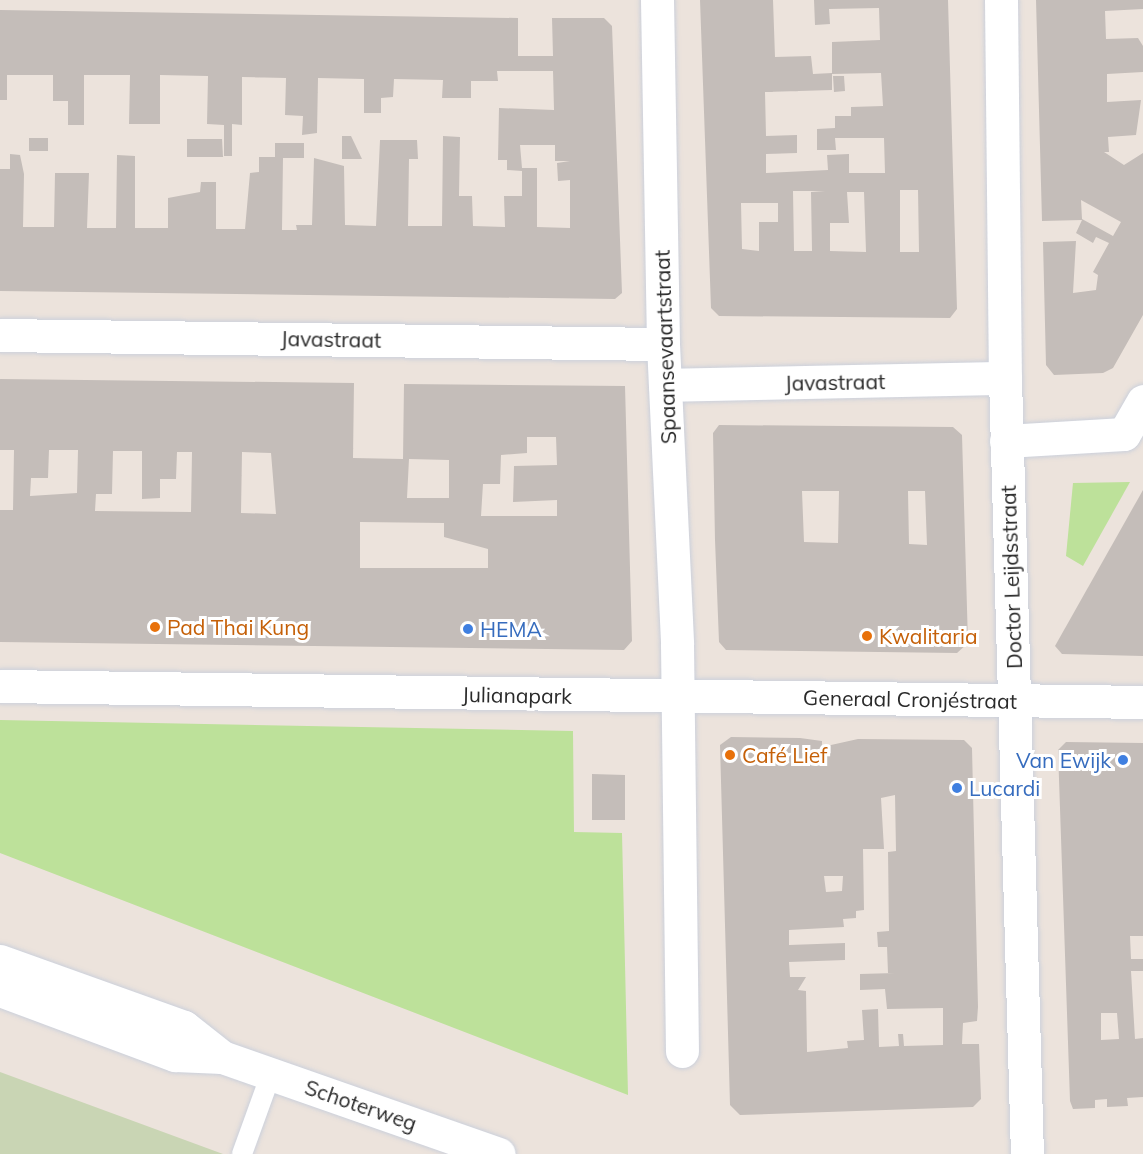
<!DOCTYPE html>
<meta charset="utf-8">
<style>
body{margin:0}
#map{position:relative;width:1143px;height:1154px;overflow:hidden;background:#ece3dc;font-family:Mulish,sans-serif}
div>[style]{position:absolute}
.green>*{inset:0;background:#bde19a}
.cemetery>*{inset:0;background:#c9d5b4}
.building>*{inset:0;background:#c4bdb9}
.roads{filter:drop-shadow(0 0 2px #cbd0db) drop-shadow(0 0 2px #cbd0db)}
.service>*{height:20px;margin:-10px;padding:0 10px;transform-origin:10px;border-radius:10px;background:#fff}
.minor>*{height:33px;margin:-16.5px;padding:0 16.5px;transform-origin:16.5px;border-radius:16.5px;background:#fff}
.secondary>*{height:33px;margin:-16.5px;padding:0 16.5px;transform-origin:16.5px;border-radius:16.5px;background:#fff}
.dots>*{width:16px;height:16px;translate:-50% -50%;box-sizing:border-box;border:3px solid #fff;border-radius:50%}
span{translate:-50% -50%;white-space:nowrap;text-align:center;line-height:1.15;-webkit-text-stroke:6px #fff;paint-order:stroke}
.street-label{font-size:21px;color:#2a2a2a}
.food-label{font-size:21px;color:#c56008}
.left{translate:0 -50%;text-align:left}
.shop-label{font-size:21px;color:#366cbe}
.right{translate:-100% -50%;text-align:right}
</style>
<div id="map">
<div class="green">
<div style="clip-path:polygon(1130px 482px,1083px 566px,1066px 556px,1073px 483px)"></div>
<div style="clip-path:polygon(0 720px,573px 731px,574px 832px,622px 833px,628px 1095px,0 853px)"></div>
</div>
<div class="cemetery">
<div style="clip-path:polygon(0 1072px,223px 1154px,0 1154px)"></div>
</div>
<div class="building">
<div style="clip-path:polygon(evenodd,700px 0,773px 0,775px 57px,811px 56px,813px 74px,832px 73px,832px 42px,880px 40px,879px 8px,829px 9px,830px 24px,815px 25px,814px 0,948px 0,957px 309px,950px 318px,719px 316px,711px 308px,700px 0,881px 73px,883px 106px,851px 107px,851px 116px,835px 116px,835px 128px,817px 129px,817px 150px,836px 150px,835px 138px,884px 138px,885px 173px,849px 173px,849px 154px,827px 155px,828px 170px,766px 173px,766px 154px,797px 153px,797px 135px,766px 136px,765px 92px,832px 90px,832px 74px,881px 73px,700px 0,900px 190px,918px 190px,919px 252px,900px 252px,900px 190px,700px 0,793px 191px,825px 191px,811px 192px,812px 251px,794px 251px,793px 191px,700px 0,847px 192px,864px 192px,866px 252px,830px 251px,830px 223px,849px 223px,847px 192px,700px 0,741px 203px,778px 203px,778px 222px,759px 222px,759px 251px,742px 249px,741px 203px)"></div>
<div style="clip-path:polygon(evenodd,1036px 0,1143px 0,1143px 9px,1105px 11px,1106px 39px,1138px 38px,1143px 46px,1143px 72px,1107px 74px,1107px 102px,1141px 100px,1136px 135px,1108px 137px,1109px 152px,1104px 152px,1124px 165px,1143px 153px,1143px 315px,1113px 368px,1103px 373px,1054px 375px,1046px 365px,1043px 242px,1076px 241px,1073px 293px,1096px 290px,1098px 275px,1093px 272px,1109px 243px,1096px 237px,1093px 243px,1076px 233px,1082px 220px,1042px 221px,1036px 0,1081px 200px,1121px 222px,1113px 236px,1082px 219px,1081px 200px)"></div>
<div style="clip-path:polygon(evenodd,0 10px,518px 18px,518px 56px,553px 56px,552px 18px,604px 18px,612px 26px,622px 293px,615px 299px,0 291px,0 169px,10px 169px,10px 154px,20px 155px,24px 174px,23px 227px,54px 227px,55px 173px,89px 173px,87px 228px,116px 228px,117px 155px,135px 156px,135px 228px,168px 228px,168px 198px,200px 192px,201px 182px,216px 182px,216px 229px,245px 229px,250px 173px,259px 172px,259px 157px,275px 157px,275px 143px,304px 143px,304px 158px,283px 158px,282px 230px,297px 230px,296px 225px,312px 225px,314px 158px,344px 166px,345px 225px,376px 226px,380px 140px,417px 140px,418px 159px,409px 159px,408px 226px,442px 226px,443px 136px,460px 137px,459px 196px,472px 196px,473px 226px,505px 227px,504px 196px,522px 196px,522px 171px,507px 170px,507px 160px,498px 160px,499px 108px,554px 110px,553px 71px,497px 71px,498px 81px,471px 81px,471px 98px,442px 98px,443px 80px,394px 79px,393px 97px,381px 98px,381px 113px,364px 113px,364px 79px,318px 78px,317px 133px,302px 135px,303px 116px,285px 115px,286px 78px,242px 77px,242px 125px,232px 124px,232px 156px,224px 156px,224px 125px,207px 124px,208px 76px,160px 75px,160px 124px,129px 124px,130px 75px,84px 75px,84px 125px,68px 125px,68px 101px,53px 101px,53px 75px,7px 75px,7px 100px,0 100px,0 10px,520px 145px,555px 145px,555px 161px,570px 161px,557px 163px,558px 181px,570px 180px,570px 228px,537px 227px,537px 168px,522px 168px,520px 145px)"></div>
<div style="clip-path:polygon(833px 76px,844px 76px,845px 91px,834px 92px)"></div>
<div style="clip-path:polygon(342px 136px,351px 136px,362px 159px,342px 159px)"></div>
<div style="clip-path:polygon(29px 138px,48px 138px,48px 151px,29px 151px)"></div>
<div style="clip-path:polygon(187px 139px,222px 139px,223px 157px,187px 157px)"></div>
<div style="clip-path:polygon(evenodd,0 379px,354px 383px,353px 458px,403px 459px,404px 384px,625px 386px,632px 641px,624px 650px,0 642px,0 510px,13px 510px,14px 450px,0 450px,0 379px,527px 437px,556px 437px,557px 465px,514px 466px,513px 502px,557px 500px,557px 516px,481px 516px,483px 484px,500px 484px,501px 455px,527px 453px,527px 437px,0 379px,49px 450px,78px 450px,77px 493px,30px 496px,31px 478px,48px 478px,49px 450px,0 379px,113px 451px,142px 451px,142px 499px,160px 498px,160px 479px,176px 479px,177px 452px,192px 452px,191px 512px,95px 511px,96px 494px,112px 494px,113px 451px,0 379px,242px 452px,271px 453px,276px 514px,241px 513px,242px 452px,0 379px,409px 459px,449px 460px,449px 498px,407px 498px,409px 459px,0 379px,360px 522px,444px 523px,444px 537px,488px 549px,488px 568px,360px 568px,360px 522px)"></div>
<div style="clip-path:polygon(evenodd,719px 425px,953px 427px,962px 435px,968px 643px,957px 653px,726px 650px,719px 642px,715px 540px,713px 433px,719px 425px,802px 491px,839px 491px,838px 543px,804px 542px,802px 491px,719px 425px,908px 491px,925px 491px,927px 545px,909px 544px,908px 491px)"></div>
<div style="clip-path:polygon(1143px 490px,1143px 656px,1062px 654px,1055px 646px)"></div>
<div style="clip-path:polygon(evenodd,731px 737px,800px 738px,822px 741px,822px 747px,858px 739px,964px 740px,972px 748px,978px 1007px,977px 1021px,963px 1023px,962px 1044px,979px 1044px,981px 1099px,973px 1107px,740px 1115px,730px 1105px,720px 745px,731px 737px,895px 795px,896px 851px,888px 852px,889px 931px,877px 932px,878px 947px,887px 947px,888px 973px,895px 973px,860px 974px,860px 990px,885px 989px,887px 1009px,943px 1008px,943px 1045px,904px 1046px,903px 1034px,898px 1034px,899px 1046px,879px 1047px,878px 1009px,862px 1010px,864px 1040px,847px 1041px,848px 1048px,807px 1052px,806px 991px,798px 990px,806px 977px,790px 977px,789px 962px,845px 960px,845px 943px,789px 945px,789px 930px,844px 927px,843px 919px,856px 918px,856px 911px,864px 910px,863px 849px,884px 849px,881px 798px,895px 795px,731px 737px,824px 876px,843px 876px,842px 891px,826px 892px,824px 876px)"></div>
<div style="clip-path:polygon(evenodd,1066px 742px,1143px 743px,1143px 936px,1130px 936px,1131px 959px,1143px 959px,1143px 971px,1131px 971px,1135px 1039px,1143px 1038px,1143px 1097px,1127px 1098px,1128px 1106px,1107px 1107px,1107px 1099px,1095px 1100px,1095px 1108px,1073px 1109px,1070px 1101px,1058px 750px,1066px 742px,1101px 1013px,1117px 1013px,1119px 1039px,1101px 1040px,1101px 1013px)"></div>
<div style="clip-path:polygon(592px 774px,625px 775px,625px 820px,592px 820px)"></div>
</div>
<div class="roads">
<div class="service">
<div style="left:242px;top:1154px;width:85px;rotate:-70.1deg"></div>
</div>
<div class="minor">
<div style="left:657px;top:0;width:344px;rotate:89deg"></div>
<div style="left:663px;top:344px;width:300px;rotate:87.3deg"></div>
<div style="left:677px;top:644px;width:407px;rotate:89.3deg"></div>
<div style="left:1001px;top:0;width:378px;rotate:89.4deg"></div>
<div style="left:1005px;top:378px;width:776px;rotate:88.38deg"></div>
<div style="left:0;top:335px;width:663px;rotate:0.78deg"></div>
<div style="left:665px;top:385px;width:340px;rotate:-1.2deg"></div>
<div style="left:1006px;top:441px;width:118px;rotate:-3.4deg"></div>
<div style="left:1124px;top:434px;width:38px;rotate:-60deg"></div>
<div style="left:0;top:686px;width:1143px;rotate:0.8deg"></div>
</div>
<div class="secondary">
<div style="left:0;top:961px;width:195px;rotate:19.7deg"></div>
<div style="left:184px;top:1027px;width:48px;rotate:38.3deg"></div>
<div style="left:0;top:990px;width:187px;rotate:20.4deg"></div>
<div style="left:175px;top:1055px;width:47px;rotate:2.4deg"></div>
<div style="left:222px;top:1057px;width:293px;rotate:19.3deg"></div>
</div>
</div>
<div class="dots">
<div style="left:155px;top:627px;background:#e8710a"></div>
<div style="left:468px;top:629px;background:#3f7fe0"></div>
<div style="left:867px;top:636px;background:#e8710a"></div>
<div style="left:730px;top:755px;background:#e8710a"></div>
<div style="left:1123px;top:760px;background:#3f7fe0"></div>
<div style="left:957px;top:788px;background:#3f7fe0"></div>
</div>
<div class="street-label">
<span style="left:331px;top:339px;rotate:1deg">Javastraat</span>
<span style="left:665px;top:347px;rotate:-92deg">Spaansevaartstraat</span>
<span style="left:835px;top:382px;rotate:-1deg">Javastraat</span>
<span style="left:1011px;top:577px;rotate:-92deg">Doctor Leijdsstraat</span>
<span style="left:517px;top:695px;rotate:1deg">Julianapark</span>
<span style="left:910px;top:699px;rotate:1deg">Generaal Cronjéstraat</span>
<span style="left:361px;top:1105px;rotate:19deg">Schoterweg</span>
</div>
<div class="food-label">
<span class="left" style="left:167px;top:627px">Pad Thai Kung</span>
<span class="left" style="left:879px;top:636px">Kwalitaria</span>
<span class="left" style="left:742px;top:755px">Café Lief</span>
</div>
<div class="shop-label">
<span class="left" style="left:480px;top:629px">HEMA</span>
<span class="right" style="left:1111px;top:760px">Van Ewijk</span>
<span class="left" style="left:969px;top:788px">Lucardi</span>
</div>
</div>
